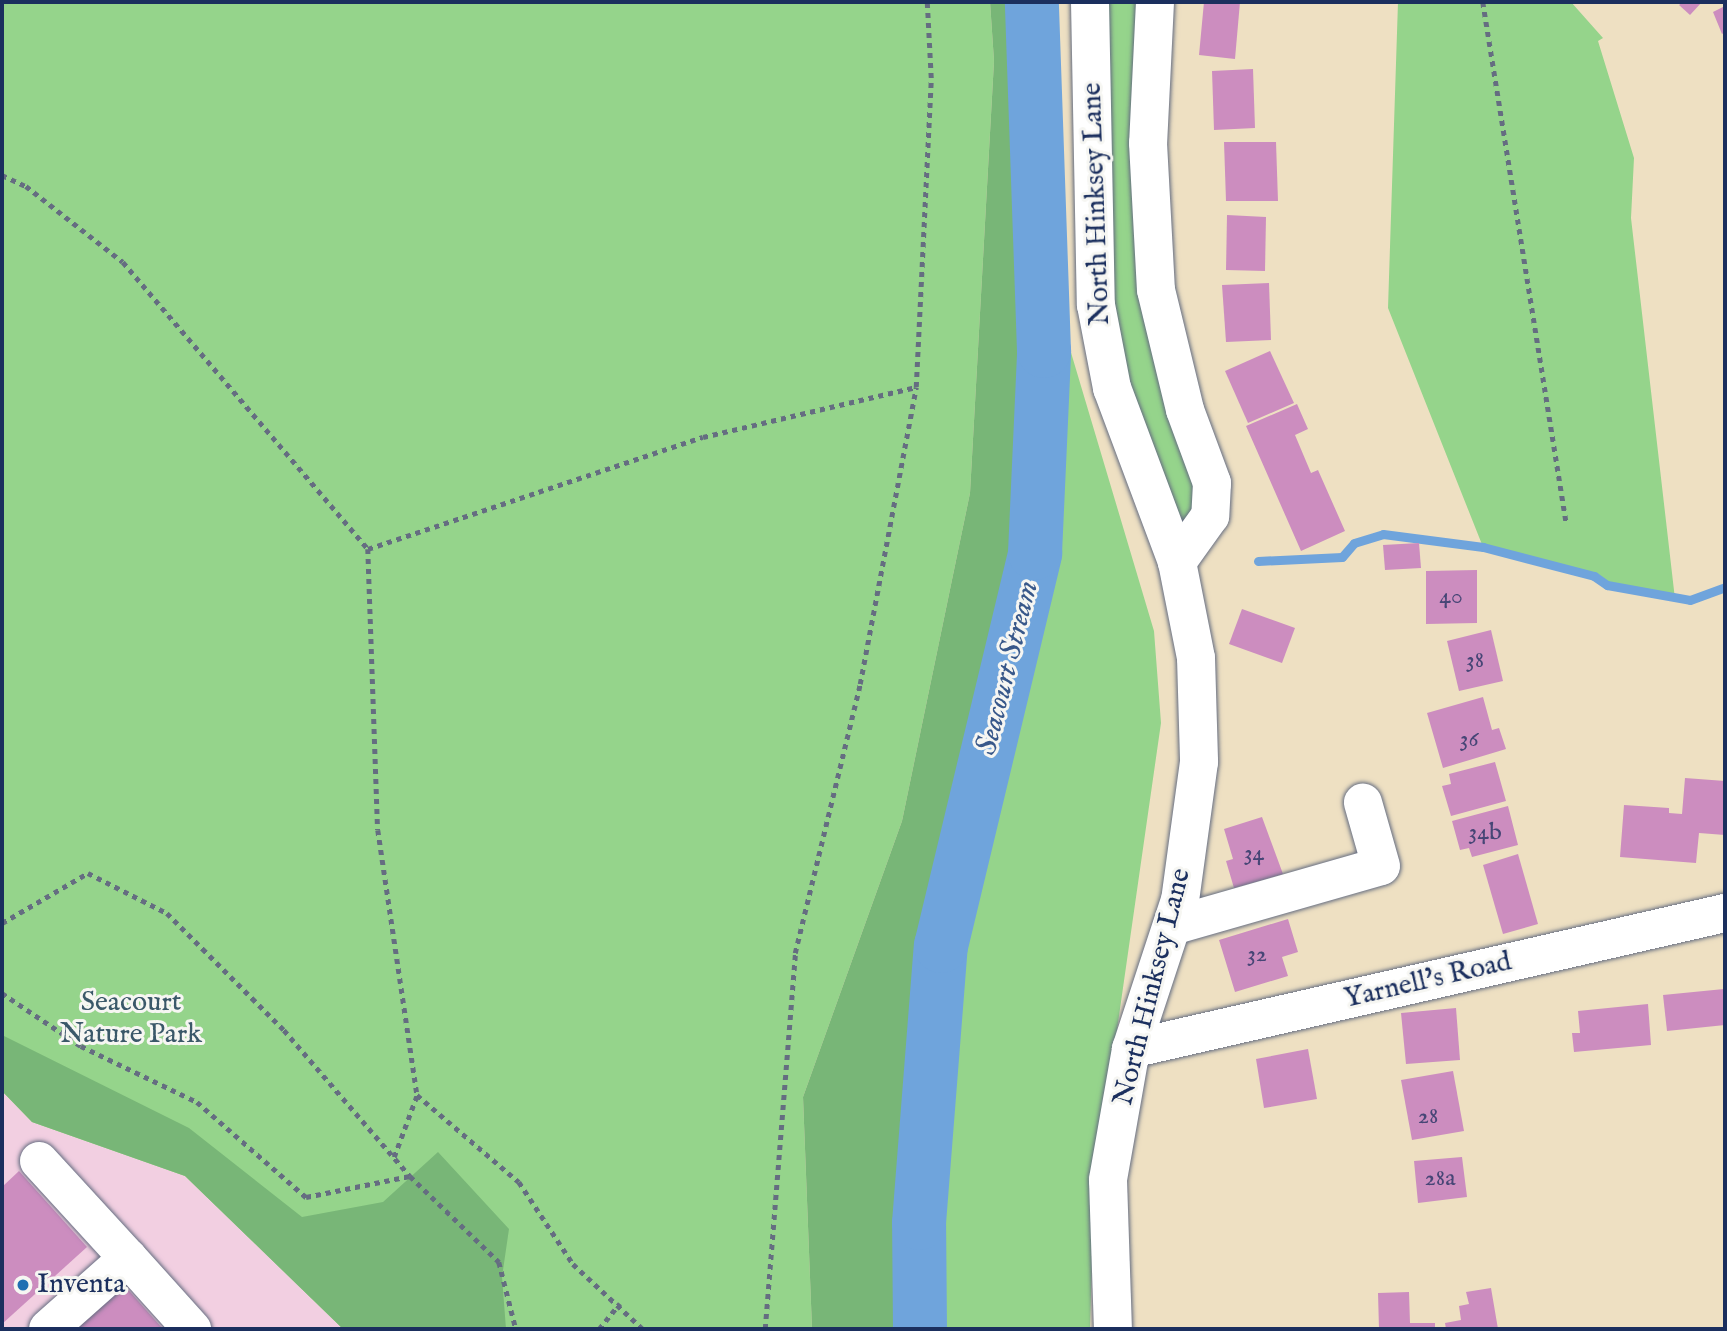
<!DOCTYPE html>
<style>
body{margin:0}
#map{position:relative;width:1727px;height:1331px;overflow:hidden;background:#eee0c2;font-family:"IM FELL English",serif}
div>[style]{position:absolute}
.built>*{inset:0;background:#f2cfe1}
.green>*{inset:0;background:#95d48b}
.forest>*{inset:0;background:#78b677}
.stream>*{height:9px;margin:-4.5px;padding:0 4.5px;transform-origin:4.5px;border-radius:4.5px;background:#6fa4dc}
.river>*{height:54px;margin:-27px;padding:0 27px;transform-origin:27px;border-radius:27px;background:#6fa4dc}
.building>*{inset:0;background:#cc8dbf}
.path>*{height:4.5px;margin-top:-2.25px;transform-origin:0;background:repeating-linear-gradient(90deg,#656d81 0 5px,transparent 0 10px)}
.roads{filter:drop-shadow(0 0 2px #656d81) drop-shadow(0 0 2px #656d81)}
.minor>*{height:38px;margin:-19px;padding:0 19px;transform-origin:19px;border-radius:19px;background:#fff}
.dots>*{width:19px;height:19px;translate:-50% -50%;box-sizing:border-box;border:4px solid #f6f6f2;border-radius:50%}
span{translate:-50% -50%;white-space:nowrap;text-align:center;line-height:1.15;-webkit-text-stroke:6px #f6f6f2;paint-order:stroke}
.number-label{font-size:24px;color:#474676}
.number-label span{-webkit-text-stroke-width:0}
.street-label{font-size:28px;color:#1b2f5e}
.park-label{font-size:28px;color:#3a5869}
.poi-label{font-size:28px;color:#1b2f5e}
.left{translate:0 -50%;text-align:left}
.water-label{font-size:30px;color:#38588a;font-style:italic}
.frame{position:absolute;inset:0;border:4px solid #1b2f5e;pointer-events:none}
</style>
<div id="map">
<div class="built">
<div style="clip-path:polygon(2px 1091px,32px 1122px,185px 1176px,343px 1329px,2px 1329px)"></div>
</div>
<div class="green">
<div style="clip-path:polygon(2px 2px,990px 2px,994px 61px,970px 493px,902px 821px,803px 1097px,812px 1329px,343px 1329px,185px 1176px,32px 1122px,2px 1091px)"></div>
<div style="clip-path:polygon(1090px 2px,1155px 2px,1148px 143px,1212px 483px,1177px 562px,1112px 388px)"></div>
<div style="clip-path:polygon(1398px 2px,1571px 2px,1603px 38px,1598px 41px,1634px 158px,1631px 218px,1675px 599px,1607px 585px,1594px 576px,1483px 547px,1388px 308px)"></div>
<div style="clip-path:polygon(1061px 319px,1154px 631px,1161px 723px,1094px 1190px,1090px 1329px,929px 1329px,933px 1210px,967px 886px,1018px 708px,1058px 542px,1049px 488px)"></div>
</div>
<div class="forest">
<div style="clip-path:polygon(990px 2px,1031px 2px,1044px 351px,1035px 553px,941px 946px,919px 1223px,920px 1329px,812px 1329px,803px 1097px,902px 821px,970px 493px,994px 61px)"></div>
<div style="clip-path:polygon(2px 1035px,189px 1128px,302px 1217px,383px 1202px,438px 1152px,509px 1229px,502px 1277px,506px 1329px,343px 1329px,185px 1176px,32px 1122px,2px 1091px)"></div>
</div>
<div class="stream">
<div style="left:1258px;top:561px;width:84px;rotate:-2.7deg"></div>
<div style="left:1342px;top:557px;width:18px;rotate:-49deg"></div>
<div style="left:1354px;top:543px;width:30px;rotate:-17deg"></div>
<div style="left:1383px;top:534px;width:101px;rotate:7.4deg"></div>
<div style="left:1483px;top:547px;width:115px;rotate:14.6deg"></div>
<div style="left:1594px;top:576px;width:16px;rotate:35deg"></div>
<div style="left:1607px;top:585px;width:84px;rotate:10.2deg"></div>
<div style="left:1690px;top:600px;width:37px;rotate:-20deg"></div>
</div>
<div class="river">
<div style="left:920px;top:1329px;width:106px;rotate:-90.5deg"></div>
<div style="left:919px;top:1223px;width:278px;rotate:-85.5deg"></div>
<div style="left:941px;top:946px;width:404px;rotate:-76.5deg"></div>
<div style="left:1035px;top:553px;width:202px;rotate:-87.4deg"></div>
<div style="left:1044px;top:351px;width:349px;rotate:-92deg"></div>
</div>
<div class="building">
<div style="clip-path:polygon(1204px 2px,1240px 2px,1235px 59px,1199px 55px)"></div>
<div style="clip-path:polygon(1683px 2px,1702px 2px,1690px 15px,1679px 5px)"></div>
<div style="clip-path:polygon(1725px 6px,1725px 32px,1722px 34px,1713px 12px)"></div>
<div style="clip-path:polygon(1253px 69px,1255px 128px,1214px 130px,1212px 71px)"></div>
<div style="clip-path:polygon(1224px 142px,1276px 142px,1278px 201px,1226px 201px)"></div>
<div style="clip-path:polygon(1227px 215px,1266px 217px,1265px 271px,1226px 270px)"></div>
<div style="clip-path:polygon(1269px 283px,1271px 340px,1226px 342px,1222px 285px)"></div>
<div style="clip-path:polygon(1270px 351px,1294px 403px,1248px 423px,1225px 371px)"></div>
<div style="clip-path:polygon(1297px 404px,1308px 429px,1295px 435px,1311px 473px,1318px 470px,1345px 531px,1301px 551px,1246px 426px)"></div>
<div style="clip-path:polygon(1419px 543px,1421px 568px,1385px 570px,1383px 545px)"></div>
<div style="clip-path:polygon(1477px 570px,1477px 623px,1426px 624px,1426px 571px)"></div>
<div style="clip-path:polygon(1242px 609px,1295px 628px,1282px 663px,1229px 644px)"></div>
<div style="clip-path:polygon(1491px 630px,1503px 681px,1459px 691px,1447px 641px)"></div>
<div style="clip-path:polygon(1483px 697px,1492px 730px,1499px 728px,1506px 749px,1443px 768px,1427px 713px)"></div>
<div style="clip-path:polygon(1495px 762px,1506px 801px,1451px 816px,1442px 786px,1451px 784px,1449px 774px)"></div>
<div style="clip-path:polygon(1685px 778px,1725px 781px,1725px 835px,1699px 833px,1696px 863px,1620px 857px,1624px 805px,1669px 808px,1669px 813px,1682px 814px)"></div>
<div style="clip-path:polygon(1508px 806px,1518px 845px,1472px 857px,1469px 848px,1460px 850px,1452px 821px)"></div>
<div style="clip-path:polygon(1262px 817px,1283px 874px,1234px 888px,1226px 861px,1233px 859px,1224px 829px)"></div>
<div style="clip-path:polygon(1518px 854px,1538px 924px,1503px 934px,1483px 865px)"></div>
<div style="clip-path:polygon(1288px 919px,1298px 952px,1282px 957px,1288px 976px,1235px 992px,1219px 940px)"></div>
<div style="clip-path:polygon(1724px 989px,1725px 1025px,1667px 1031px,1663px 995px)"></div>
<div style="clip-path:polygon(1648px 1004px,1651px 1045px,1574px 1052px,1572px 1033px,1580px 1033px,1578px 1011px)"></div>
<div style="clip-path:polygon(1456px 1008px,1460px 1060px,1406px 1064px,1401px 1013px)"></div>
<div style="clip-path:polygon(1308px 1049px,1317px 1099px,1264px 1108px,1256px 1059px)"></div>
<div style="clip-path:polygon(1453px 1071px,1464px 1131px,1412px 1140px,1401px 1080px)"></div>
<div style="clip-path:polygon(1462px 1157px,1467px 1197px,1418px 1203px,1414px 1161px)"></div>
<div style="clip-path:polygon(19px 1171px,87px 1247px,2px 1324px,2px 1187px)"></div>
<div style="clip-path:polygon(124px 1285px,163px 1329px,74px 1329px)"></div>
<div style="clip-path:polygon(1491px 1288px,1498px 1329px,1446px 1329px,1445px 1323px,1461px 1320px,1459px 1306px,1469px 1304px,1466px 1292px)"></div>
<div style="clip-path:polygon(1409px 1292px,1410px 1323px,1435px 1323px,1435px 1329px,1379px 1329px,1378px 1293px)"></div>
</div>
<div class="path">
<div style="left:1483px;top:2px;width:526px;rotate:80.91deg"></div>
<div style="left:2px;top:175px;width:26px;rotate:25deg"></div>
<div style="left:26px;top:186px;width:123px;rotate:38.1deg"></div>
<div style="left:123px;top:262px;width:377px;rotate:49.5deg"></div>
<div style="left:368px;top:549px;width:281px;rotate:88deg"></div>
<div style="left:378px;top:830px;width:268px;rotate:81.6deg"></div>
<div style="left:417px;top:1095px;width:134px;rotate:40.5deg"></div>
<div style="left:519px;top:1182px;width:98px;rotate:56.6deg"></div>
<div style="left:573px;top:1264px;width:96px;rotate:42.9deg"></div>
<div style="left:368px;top:549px;width:353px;rotate:-18.5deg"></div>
<div style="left:703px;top:437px;width:219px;rotate:-13.2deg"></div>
<div style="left:2px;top:923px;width:99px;rotate:-30.2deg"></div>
<div style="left:88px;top:873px;width:89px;rotate:26.9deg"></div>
<div style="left:167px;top:913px;width:165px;rotate:45deg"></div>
<div style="left:284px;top:1030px;width:193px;rotate:49.2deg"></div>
<div style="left:410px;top:1176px;width:124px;rotate:44deg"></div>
<div style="left:499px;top:1262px;width:69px;rotate:75.8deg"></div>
<div style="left:2px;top:993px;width:95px;rotate:33.9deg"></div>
<div style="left:81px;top:1046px;width:129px;rotate:25.8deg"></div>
<div style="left:197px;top:1102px;width:145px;rotate:41.1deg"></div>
<div style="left:306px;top:1197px;width:106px;rotate:-11.4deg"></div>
<div style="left:394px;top:1157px;width:66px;rotate:-69.6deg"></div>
<div style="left:599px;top:1329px;width:33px;rotate:-51deg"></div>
<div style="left:765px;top:1329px;width:377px;rotate:-85.4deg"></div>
<div style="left:795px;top:953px;width:277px;rotate:-76.4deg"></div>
<div style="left:860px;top:684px;width:302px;rotate:-79.3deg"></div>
<div style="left:916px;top:387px;width:309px;rotate:-87.2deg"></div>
<div style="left:931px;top:78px;width:76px;rotate:-93deg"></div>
</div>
<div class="roads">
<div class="minor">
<div style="left:1090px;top:2px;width:303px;rotate:88.9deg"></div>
<div style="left:1096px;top:305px;width:85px;rotate:79.1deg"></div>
<div style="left:1112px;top:388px;width:186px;rotate:69.5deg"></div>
<div style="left:1177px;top:562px;width:98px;rotate:78.8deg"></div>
<div style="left:1196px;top:658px;width:104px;rotate:88.3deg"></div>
<div style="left:1199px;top:762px;width:139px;rotate:97.8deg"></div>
<div style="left:1180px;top:900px;width:157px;rotate:108.2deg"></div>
<div style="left:1131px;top:1049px;width:133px;rotate:100deg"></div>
<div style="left:1108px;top:1180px;width:149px;rotate:88.1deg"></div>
<div style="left:1155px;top:2px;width:141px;rotate:92.8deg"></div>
<div style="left:1148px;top:143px;width:147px;rotate:86.9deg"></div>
<div style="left:1156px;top:290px;width:123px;rotate:76.4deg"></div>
<div style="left:1185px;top:410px;width:78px;rotate:69.7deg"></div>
<div style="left:1212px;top:483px;width:33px;rotate:93deg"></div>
<div style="left:1210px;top:516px;width:57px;rotate:125.7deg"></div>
<div style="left:1172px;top:926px;width:217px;rotate:-16deg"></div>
<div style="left:1381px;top:866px;width:66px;rotate:-105.9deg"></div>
<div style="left:1131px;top:1049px;width:609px;rotate:-12.9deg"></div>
<div style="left:39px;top:1161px;width:132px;rotate:47.5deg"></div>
<div style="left:48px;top:1329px;width:107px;rotate:-41.6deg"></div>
<div style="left:128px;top:1258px;width:96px;rotate:48deg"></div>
</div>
</div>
<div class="dots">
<div style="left:23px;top:1285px;background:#1f6fb2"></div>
</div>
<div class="number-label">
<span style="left:1451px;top:597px">40</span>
<span style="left:1475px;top:661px">38</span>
<span style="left:1469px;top:740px">36</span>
<span style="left:1485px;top:833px">34b</span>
<span style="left:1254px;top:854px">34</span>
<span style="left:1257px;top:955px">32</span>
<span style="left:1428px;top:1117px">28</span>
<span style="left:1440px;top:1179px">28a</span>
</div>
<div class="street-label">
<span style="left:1097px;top:204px;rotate:-92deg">North Hinksey Lane</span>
<span style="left:1428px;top:981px;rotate:-13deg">Yarnell's Road</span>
<span style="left:1153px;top:987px;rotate:-76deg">North Hinksey Lane</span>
</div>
<div class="park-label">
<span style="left:131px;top:1019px">Seacourt<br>Nature Park</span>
</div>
<div class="poi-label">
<span class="left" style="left:37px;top:1285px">Inventa</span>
</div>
<div class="water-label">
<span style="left:1008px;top:668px;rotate:-76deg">Seacourt Stream</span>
</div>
<div class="frame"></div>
</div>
